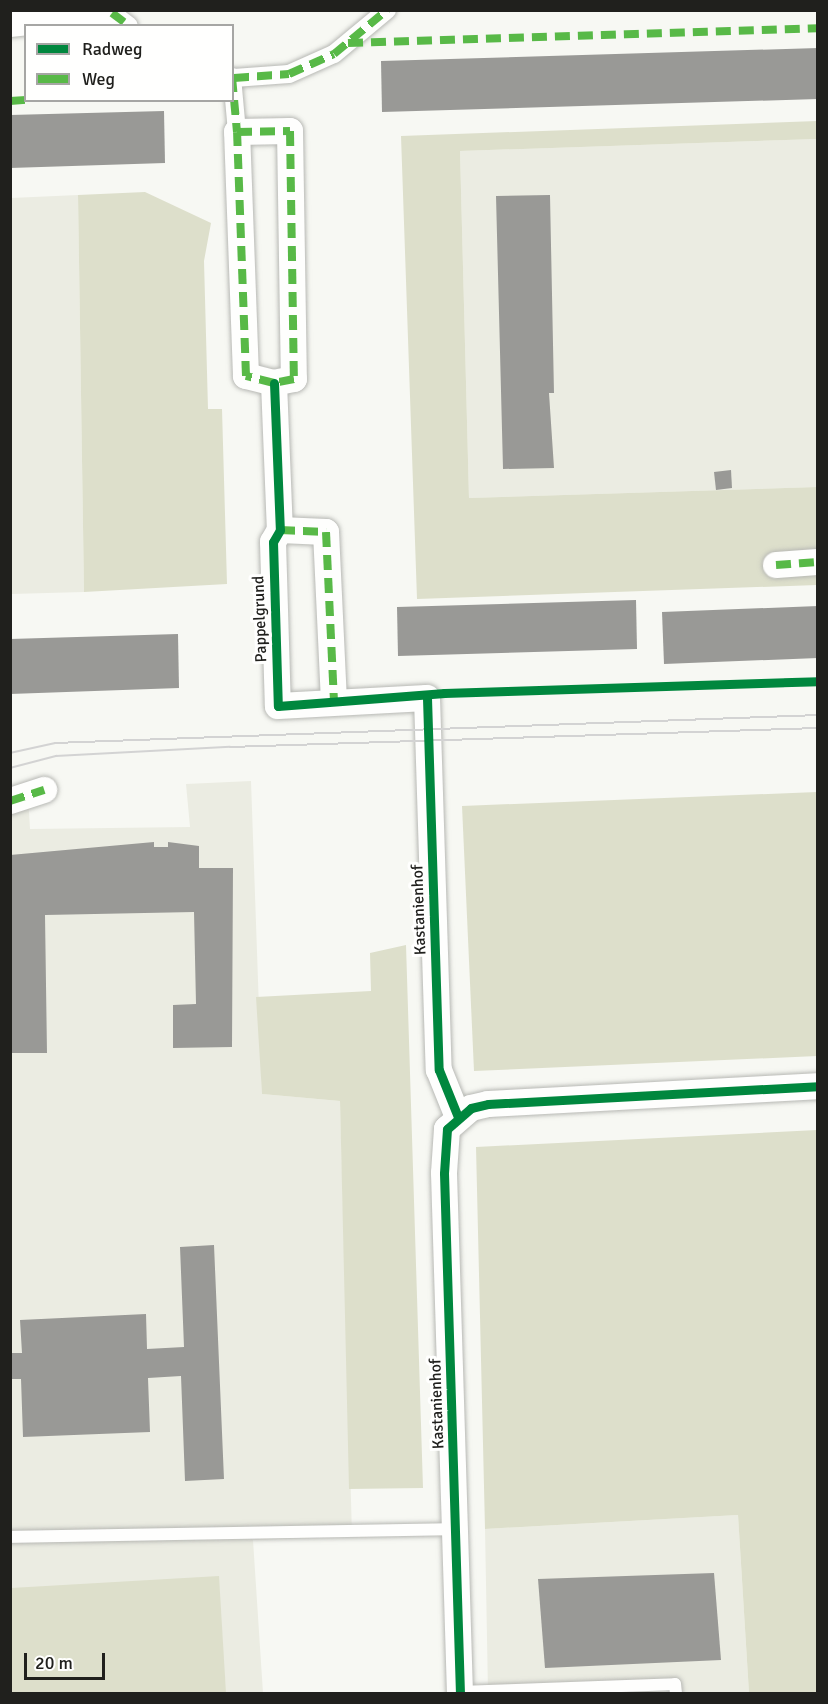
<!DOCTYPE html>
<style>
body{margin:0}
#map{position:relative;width:828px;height:1704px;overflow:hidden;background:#f7f8f3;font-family:Signika,sans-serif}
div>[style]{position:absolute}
.built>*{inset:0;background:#ebece2}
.green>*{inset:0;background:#dddfcb}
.building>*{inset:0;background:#999996}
.roads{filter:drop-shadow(0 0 2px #b7b8b4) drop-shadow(0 0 2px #b7b8b4)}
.service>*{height:12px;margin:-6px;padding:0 6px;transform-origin:6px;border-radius:6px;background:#fefefd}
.pedestrian>*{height:18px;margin:-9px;padding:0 9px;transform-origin:9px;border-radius:9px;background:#fefefd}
.minor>*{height:26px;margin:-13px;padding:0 13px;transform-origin:13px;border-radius:13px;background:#fefefd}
.tram>*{height:1.5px;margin:-0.75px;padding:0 0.75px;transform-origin:0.75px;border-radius:0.75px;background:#d3d3d3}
.quiet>*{height:8px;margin-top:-4px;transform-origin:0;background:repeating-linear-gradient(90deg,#58b947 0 15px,transparent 0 23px)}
.cycleway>*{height:9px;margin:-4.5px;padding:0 4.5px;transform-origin:4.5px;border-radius:4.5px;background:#00873e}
span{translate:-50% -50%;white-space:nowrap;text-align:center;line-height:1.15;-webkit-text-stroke:6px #fffffe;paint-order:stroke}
.street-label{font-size:16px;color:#20201d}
.frame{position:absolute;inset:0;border:12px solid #20201d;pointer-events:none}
.legend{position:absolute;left:24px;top:24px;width:210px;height:78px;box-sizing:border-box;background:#fffffe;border:2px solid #a6a6a4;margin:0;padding:8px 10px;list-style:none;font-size:18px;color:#20201d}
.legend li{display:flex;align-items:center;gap:12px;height:30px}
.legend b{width:30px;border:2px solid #a6a6a4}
.scale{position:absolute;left:24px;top:1653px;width:81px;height:27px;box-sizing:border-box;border:3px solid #20201d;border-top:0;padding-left:8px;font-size:18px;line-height:21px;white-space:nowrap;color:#20201d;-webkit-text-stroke:4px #fffffe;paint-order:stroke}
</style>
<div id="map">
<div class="built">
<div style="clip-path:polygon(817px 139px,817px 487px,469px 498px,460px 151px)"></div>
<div style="clip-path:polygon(78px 195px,84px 592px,11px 594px,11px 198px)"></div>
<div style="clip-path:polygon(251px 781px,262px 1094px,340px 1101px,352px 1536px,253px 1540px,263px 1693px,11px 1694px,11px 801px,28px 795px,30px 829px,190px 827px,186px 784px)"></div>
<div style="clip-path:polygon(738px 1515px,749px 1693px,488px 1693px,485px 1529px)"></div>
</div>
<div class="green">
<div style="clip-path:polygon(817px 121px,817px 139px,460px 151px,469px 498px,817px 487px,817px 585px,417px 599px,401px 136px)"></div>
<div style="clip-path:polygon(145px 192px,211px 223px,204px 261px,208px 409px,222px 409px,227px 584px,84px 592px,78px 195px)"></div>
<div style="clip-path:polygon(817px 792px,817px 1056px,474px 1071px,462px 806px)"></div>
<div style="clip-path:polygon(406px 945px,423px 1488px,349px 1489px,340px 1101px,262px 1094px,256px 997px,371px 991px,370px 953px)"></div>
<div style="clip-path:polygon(817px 1130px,817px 1693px,749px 1693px,738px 1515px,485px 1529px,476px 1147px)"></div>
<div style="clip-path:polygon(219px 1576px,226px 1693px,11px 1693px,11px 1588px)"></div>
</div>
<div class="building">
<div style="clip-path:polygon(818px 48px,818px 99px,382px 112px,381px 61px)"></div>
<div style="clip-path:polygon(164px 111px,165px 163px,10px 168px,10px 115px)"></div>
<div style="clip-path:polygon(550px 195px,554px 393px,549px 393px,554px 468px,503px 469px,496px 196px)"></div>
<div style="clip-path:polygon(731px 470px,732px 488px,716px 490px,714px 472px)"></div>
<div style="clip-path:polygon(636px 600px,637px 649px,398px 656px,397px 607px)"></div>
<div style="clip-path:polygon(818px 606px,818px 658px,664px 664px,662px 612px)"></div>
<div style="clip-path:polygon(178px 634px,179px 688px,10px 694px,10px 639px)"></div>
<div style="clip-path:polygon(154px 842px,154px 847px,168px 847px,168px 842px,199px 846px,199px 868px,233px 868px,232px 1047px,173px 1048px,173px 1005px,196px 1004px,194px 912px,45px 915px,47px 1053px,10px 1053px,10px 855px)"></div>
<div style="clip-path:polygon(214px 1245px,224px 1479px,185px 1481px,181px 1376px,148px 1378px,150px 1432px,23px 1437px,21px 1379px,10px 1379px,10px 1353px,22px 1353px,20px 1320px,146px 1314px,147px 1349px,184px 1347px,180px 1247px)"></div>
<div style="clip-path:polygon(714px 1573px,721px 1660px,545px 1668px,538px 1579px)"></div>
</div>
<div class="roads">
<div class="service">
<div style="left:10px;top:1537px;width:446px;rotate:-1deg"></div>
<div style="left:460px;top:1692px;width:215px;rotate:-2.1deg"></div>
<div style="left:675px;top:1684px;width:10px;rotate:84deg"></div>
</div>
<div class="pedestrian">
<div style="left:112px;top:13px;width:21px;rotate:37deg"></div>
<div style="left:232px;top:77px;width:55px;rotate:84.8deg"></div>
<div style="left:234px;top:78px;width:55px;rotate:-4.2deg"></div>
<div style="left:289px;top:74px;width:49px;rotate:-24deg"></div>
<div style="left:334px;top:54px;width:69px;rotate:-39.7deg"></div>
</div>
<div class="minor">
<div style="left:10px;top:24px;width:103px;rotate:-6.2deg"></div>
<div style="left:290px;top:131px;width:248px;rotate:89.1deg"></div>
<div style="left:294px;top:379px;width:20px;rotate:169deg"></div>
<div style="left:274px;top:383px;width:29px;rotate:-166deg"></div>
<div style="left:246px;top:376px;width:244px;rotate:-92.1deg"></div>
<div style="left:237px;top:132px;width:53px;rotate:-1.1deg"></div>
<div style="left:274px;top:383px;width:147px;rotate:87.7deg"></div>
<div style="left:280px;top:530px;width:14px;rotate:120deg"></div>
<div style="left:273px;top:542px;width:164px;rotate:88.3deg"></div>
<div style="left:278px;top:706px;width:149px;rotate:-3.1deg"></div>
<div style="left:427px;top:698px;width:372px;rotate:88.2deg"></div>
<div style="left:439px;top:1070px;width:51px;rotate:68deg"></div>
<div style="left:280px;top:530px;width:46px;rotate:2.5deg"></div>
<div style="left:326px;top:532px;width:170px;rotate:87.3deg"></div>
<div style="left:776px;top:565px;width:42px;rotate:-4.1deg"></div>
<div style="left:10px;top:801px;width:36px;rotate:-18deg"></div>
<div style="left:460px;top:1694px;width:521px;rotate:-91.76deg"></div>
<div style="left:444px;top:1173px;width:44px;rotate:-86.1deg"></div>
<div style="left:447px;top:1129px;width:32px;rotate:-41deg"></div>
<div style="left:471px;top:1108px;width:17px;rotate:-13deg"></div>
<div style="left:488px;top:1104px;width:330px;rotate:-3.1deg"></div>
</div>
</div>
<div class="tram">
<div style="left:10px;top:753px;width:46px;rotate:-12.5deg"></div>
<div style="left:55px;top:743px;width:764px;rotate:-2.1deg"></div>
<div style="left:10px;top:768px;width:48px;rotate:-14.6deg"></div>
<div style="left:56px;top:756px;width:174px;rotate:-3deg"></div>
<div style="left:230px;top:747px;width:588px;rotate:-1.85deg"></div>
</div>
<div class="quiet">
<div style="left:112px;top:13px;width:21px;rotate:37deg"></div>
<div style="left:348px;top:43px;width:470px;rotate:-1.8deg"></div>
<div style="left:232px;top:77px;width:55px;rotate:84.8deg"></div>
<div style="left:234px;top:78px;width:55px;rotate:-4.2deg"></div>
<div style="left:289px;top:74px;width:49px;rotate:-24deg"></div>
<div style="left:334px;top:54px;width:69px;rotate:-39.7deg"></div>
<div style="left:10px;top:101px;width:16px;rotate:-4deg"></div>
<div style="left:290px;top:131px;width:248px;rotate:89.1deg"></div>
<div style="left:294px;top:379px;width:20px;rotate:169deg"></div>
<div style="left:274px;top:383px;width:29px;rotate:-166deg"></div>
<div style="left:246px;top:376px;width:244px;rotate:-92.1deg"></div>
<div style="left:237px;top:132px;width:53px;rotate:-1.1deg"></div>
<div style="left:280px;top:530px;width:46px;rotate:2.5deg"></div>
<div style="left:326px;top:532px;width:170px;rotate:87.3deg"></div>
<div style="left:776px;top:565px;width:42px;rotate:-4.1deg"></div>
<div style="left:10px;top:801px;width:36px;rotate:-18deg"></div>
</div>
<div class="cycleway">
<div style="left:274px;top:383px;width:147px;rotate:87.7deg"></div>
<div style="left:280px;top:530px;width:14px;rotate:120deg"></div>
<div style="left:273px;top:542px;width:164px;rotate:88.3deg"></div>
<div style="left:278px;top:706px;width:167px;rotate:-4.5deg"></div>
<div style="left:444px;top:693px;width:374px;rotate:-1.8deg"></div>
<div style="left:427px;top:698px;width:372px;rotate:88.2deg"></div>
<div style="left:439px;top:1070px;width:51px;rotate:68deg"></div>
<div style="left:460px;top:1694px;width:521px;rotate:-91.76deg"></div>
<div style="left:444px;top:1173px;width:44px;rotate:-86.1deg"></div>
<div style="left:447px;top:1129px;width:32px;rotate:-41deg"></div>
<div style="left:471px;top:1108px;width:17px;rotate:-13deg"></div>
<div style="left:488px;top:1104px;width:330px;rotate:-3.1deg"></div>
</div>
<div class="street-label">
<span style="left:260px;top:619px;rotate:-92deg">Pappelgrund</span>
<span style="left:419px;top:910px;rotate:-92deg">Kastanienhof</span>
<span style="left:437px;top:1404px;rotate:-92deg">Kastanienhof</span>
</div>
<div class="frame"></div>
<ul class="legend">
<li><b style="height:8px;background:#00873e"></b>Radweg</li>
<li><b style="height:8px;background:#58b947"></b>Weg</li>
</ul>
<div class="scale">20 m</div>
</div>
